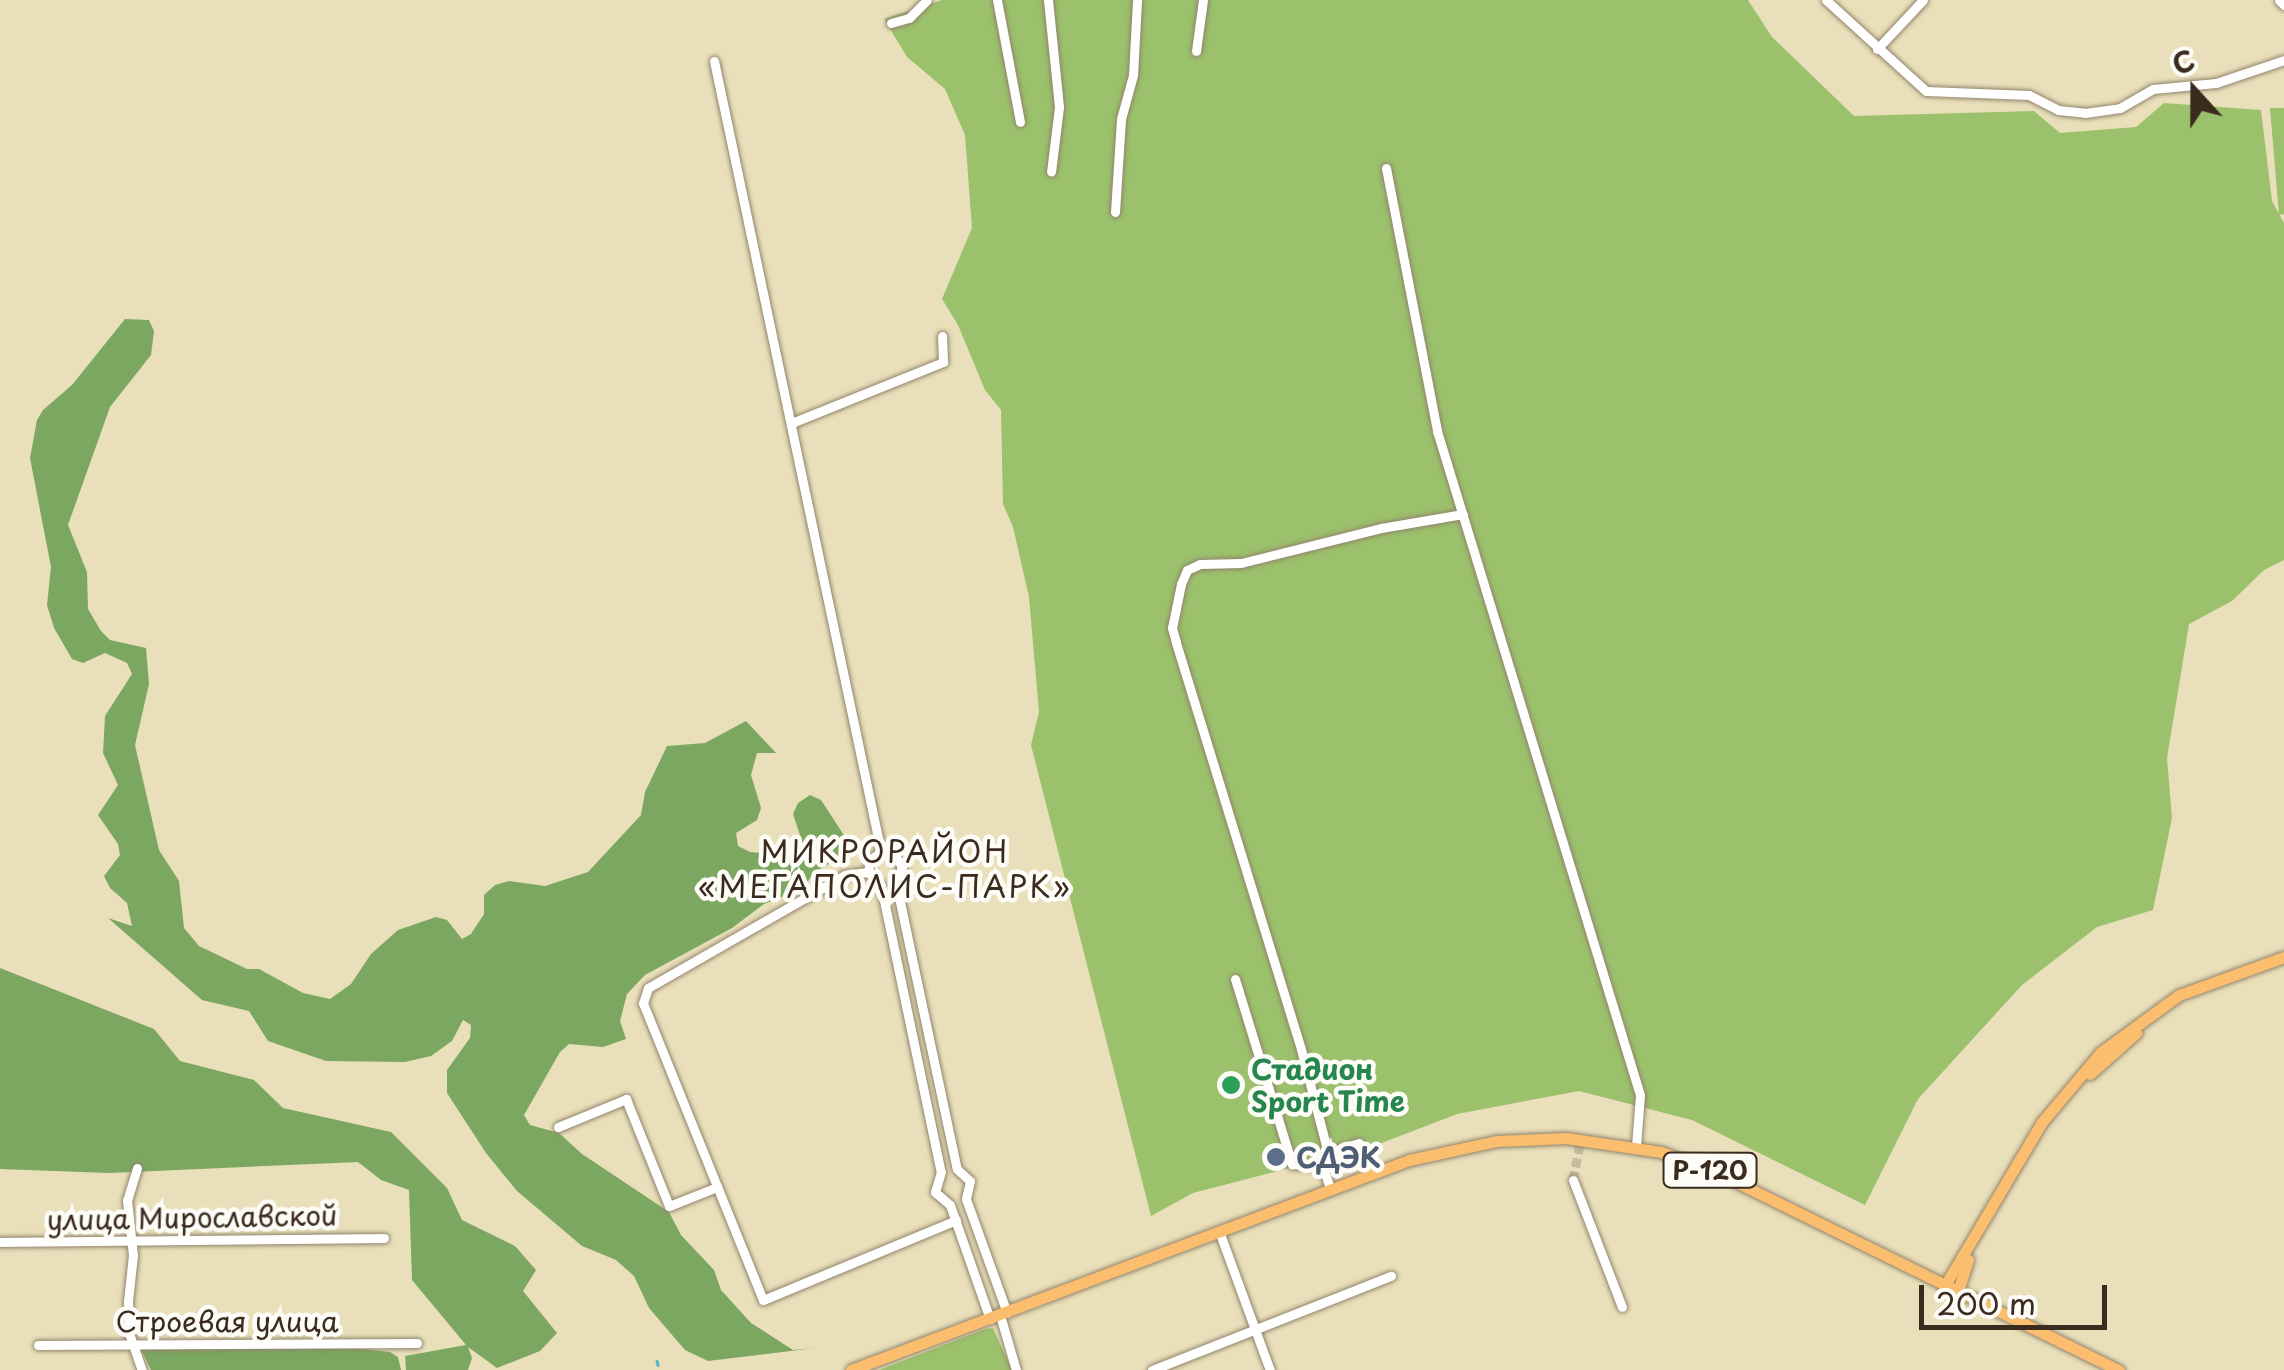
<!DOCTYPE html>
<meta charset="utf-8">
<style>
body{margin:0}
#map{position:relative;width:2284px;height:1370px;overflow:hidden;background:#e9dfba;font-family:"Playpen Sans",sans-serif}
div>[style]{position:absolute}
.green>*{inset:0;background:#9bc16c}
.forest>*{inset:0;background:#7ca760}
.stream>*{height:2.5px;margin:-1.25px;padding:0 1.25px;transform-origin:1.25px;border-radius:1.25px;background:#4dbac7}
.minor-tunnel>*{height:9px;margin-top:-4.5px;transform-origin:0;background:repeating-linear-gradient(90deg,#c6bb9b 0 9px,transparent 0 13.5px)}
.roads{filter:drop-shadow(0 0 2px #92846c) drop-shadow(0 0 2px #92846c)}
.minor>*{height:9px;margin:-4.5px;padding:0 4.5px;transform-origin:4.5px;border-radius:4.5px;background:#fff}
.major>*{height:11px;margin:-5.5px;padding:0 5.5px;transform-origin:5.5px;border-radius:5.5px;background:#fbbd6e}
.dots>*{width:28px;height:28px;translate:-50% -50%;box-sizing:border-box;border:5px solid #fdfcf7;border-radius:50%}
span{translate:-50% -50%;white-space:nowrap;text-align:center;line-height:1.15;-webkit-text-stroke:9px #fdfcf7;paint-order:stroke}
.shield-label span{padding:2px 8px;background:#fdfcf7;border:2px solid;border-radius:8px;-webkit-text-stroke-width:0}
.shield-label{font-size:25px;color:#3b2a1e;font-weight:700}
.leisure-label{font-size:28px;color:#27864d;font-weight:700}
.left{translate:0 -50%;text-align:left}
.service-label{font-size:28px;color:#4e5e75;font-weight:700}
.street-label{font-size:28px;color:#3b2a1e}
.neighbourhood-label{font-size:30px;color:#3b2a1e;letter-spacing:2.5px}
.north{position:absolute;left:2144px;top:40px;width:100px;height:100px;-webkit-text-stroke:8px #fdfcf7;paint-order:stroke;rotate:339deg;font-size:28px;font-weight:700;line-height:40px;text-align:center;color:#3b2a1e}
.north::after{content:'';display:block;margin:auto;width:35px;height:45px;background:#3b2a1e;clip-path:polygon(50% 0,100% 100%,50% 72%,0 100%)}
.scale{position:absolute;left:1919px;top:1285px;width:188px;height:45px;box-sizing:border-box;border:5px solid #3b2a1e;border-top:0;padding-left:12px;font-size:30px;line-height:35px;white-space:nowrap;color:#3b2a1e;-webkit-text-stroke:8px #fdfcf7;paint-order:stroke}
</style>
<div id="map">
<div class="green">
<div style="clip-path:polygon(942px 0,1748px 0,1772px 37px,1854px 116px,2034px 111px,2060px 133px,2136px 127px,2164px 103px,2261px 110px,2272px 201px,2284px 223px,2284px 560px,2264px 570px,2232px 601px,2189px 624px,2167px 758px,2172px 818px,2153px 910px,2097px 927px,2022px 985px,1918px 1099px,1865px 1205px,1692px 1120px,1579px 1091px,1457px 1114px,1374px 1146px,1193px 1193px,1151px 1216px,1031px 745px,1039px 712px,1029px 597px,1013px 527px,1003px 504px,1001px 410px,985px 390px,958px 325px,942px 299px,972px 228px,965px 135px,945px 89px,907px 57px,884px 19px)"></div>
<div style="clip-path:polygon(2270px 108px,2284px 108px,2284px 214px,2279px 215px)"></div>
<div style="clip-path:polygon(993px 1328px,1012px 1370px,879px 1370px,985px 1329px)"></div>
</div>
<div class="forest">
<div style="clip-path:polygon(125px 319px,149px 320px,154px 331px,151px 355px,110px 407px,68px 525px,87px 572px,88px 609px,101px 631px,110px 640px,146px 648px,149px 684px,135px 745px,159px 850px,179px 881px,184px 928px,199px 946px,247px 969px,259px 969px,303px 993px,330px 999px,351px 984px,371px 954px,398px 930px,436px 917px,447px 920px,462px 939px,471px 934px,484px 914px,484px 895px,495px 885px,509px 881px,545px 886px,588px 872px,641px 815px,645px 792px,667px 746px,705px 743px,746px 721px,776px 753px,757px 753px,751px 775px,761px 808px,757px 820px,736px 833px,738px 846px,750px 852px,796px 856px,804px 847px,793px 814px,798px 803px,810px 795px,821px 800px,849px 843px,846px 854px,813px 873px,804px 888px,764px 904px,732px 928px,645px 975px,627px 994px,620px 1021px,626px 1039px,603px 1047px,569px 1044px,560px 1052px,524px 1115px,530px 1125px,559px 1133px,582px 1154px,669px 1212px,681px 1235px,714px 1270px,721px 1290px,751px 1323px,793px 1350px,815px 1348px,708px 1361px,685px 1350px,649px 1308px,634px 1276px,616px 1260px,582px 1246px,517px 1191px,486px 1153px,447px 1093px,447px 1070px,470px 1038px,471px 1025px,463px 1020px,452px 1041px,431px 1056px,405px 1062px,326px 1061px,268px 1041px,249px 1011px,202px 1000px,108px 918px,132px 926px,127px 903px,110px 888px,104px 876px,120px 855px,118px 844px,98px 815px,118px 785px,103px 753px,105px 716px,132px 674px,127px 663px,105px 653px,83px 663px,72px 659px,54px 628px,47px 605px,51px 567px,30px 458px,37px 420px,43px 410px,72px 385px)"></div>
<div style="clip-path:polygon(0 968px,154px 1029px,180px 1061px,254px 1080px,283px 1108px,391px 1132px,447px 1188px,462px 1220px,515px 1246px,536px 1270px,523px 1291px,557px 1333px,540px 1351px,497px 1368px,468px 1347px,472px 1358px,468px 1370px,406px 1370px,405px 1356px,466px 1345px,412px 1280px,409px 1190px,381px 1180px,358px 1162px,109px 1173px,0 1169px)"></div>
<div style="clip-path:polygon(139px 1345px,325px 1345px,390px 1352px,398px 1357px,401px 1370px,151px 1370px)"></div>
</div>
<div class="stream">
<div style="left:657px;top:1361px;width:4px;rotate:76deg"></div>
</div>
<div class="minor-tunnel">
<div style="left:1573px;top:1180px;width:42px;rotate:-79deg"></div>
</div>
<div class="roads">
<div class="minor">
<div style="left:997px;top:0;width:124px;rotate:79.3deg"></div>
<div style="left:1048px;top:0;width:108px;rotate:84.1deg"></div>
<div style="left:1059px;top:107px;width:65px;rotate:97deg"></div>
<div style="left:1826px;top:0;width:135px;rotate:42.3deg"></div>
<div style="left:1926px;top:91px;width:103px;rotate:2.2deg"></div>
<div style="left:2029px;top:95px;width:33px;rotate:27deg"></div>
<div style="left:2058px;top:110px;width:27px;rotate:6deg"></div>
<div style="left:2085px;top:113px;width:35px;rotate:-8deg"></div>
<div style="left:2120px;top:108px;width:38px;rotate:-30deg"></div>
<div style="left:2153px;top:89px;width:63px;rotate:-5.4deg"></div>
<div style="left:2216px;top:83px;width:72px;rotate:-18.7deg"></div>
<div style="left:2279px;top:0;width:7px;rotate:45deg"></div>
<div style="left:891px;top:23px;width:19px;rotate:-16deg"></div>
<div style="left:909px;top:18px;width:25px;rotate:-45deg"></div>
<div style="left:1877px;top:49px;width:67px;rotate:-46.8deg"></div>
<div style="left:1196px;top:51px;width:51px;rotate:-82.2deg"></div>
<div style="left:714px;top:61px;width:808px;rotate:78.08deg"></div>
<div style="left:1386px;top:168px;width:268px;rotate:79deg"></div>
<div style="left:1437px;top:431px;width:694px;rotate:73deg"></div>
<div style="left:1640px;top:1095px;width:51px;rotate:94.5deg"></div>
<div style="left:1115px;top:212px;width:93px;rotate:-86.3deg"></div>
<div style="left:1121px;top:119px;width:46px;rotate:-74.7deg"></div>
<div style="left:1133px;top:75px;width:75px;rotate:-86.9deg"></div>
<div style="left:794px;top:422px;width:161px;rotate:-21.9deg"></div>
<div style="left:943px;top:362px;width:26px;rotate:-92deg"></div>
<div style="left:881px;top:852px;width:14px;rotate:144deg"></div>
<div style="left:870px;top:860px;width:12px;rotate:99deg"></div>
<div style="left:868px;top:872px;width:19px;rotate:47deg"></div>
<div style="left:881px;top:886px;width:292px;rotate:78.2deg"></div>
<div style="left:941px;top:1172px;width:21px;rotate:107deg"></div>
<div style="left:935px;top:1192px;width:20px;rotate:41deg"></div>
<div style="left:950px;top:1205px;width:121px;rotate:70.7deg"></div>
<div style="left:881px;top:852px;width:14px;rotate:12deg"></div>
<div style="left:895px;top:855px;width:14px;rotate:60deg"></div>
<div style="left:902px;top:867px;width:17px;rotate:111deg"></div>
<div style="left:896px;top:883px;width:292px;rotate:78deg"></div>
<div style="left:957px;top:1169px;width:18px;rotate:43deg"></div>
<div style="left:970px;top:1181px;width:18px;rotate:103deg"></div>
<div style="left:966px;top:1199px;width:121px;rotate:70.2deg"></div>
<div style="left:868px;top:872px;width:23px;rotate:173deg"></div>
<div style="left:845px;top:875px;width:227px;rotate:150.2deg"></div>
<div style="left:648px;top:988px;width:16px;rotate:108deg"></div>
<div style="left:643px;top:1003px;width:320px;rotate:68deg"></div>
<div style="left:763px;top:1300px;width:209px;rotate:-22.5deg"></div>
<div style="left:1235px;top:979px;width:194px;rotate:72.9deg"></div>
<div style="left:1292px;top:1164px;width:30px;rotate:4deg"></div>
<div style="left:558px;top:1127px;width:74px;rotate:-22.4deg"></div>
<div style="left:626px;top:1099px;width:115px;rotate:68.1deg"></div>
<div style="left:669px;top:1206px;width:52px;rotate:-21.6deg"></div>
<div style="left:1328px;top:1153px;width:107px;rotate:-104.6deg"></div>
<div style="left:1301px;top:1049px;width:426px;rotate:-107.1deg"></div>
<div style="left:1176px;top:642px;width:15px;rotate:-106deg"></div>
<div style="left:1172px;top:628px;width:45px;rotate:-78.4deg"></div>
<div style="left:1181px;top:584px;width:15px;rotate:-67deg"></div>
<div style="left:1187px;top:570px;width:14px;rotate:-25deg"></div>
<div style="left:1200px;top:564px;width:41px;rotate:-1.4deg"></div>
<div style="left:1241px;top:563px;width:144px;rotate:-14deg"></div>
<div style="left:1381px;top:528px;width:83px;rotate:-9.7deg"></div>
<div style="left:137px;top:1168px;width:34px;rotate:107deg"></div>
<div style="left:127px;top:1200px;width:55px;rotate:83.8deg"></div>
<div style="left:133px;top:1255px;width:46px;rotate:96.2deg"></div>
<div style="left:128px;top:1301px;width:32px;rotate:88deg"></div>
<div style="left:129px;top:1333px;width:39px;rotate:71deg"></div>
<div style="left:1573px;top:1180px;width:136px;rotate:68.9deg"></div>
<div style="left:1330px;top:1188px;width:34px;rotate:-109deg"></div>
<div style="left:1319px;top:1156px;width:42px;rotate:-18deg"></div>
<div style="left:1219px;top:1231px;width:148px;rotate:69.9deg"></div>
<div style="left:0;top:1242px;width:384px;rotate:-0.6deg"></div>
<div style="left:1000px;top:1315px;width:57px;rotate:73.8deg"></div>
<div style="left:38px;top:1345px;width:379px;rotate:-0.3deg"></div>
<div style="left:1152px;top:1370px;width:257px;rotate:-21.5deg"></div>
</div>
<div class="major">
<div style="left:2090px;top:1074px;width:62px;rotate:-41.7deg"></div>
<div style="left:1944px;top:1287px;width:192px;rotate:-59.3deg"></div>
<div style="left:2042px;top:1122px;width:92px;rotate:-49.9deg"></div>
<div style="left:2101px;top:1052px;width:97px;rotate:-36.2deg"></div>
<div style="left:2179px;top:995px;width:112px;rotate:-19.9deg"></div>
<div style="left:1957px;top:1294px;width:36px;rotate:-72deg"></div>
<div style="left:851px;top:1370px;width:596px;rotate:-20.62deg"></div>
<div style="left:1409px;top:1160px;width:90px;rotate:-12.2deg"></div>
<div style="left:1497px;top:1141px;width:69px;rotate:-2.5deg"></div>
<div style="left:1566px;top:1138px;width:96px;rotate:8.4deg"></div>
<div style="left:1661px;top:1152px;width:67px;rotate:20.9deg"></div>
<div style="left:1724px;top:1176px;width:440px;rotate:26.2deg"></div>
</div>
</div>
<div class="dots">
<div style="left:1231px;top:1085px;background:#2e9e5b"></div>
<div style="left:1276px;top:1157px;background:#5c6f8a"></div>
</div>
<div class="shield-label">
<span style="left:1710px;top:1170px">Р-120</span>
</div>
<div class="leisure-label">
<span class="left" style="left:1251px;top:1085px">Стадион<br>Sport Time</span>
</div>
<div class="service-label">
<span class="left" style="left:1296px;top:1157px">СДЭК</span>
</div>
<div class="street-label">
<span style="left:192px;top:1217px;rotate:-1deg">улица Мирославской</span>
<span style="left:227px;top:1321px">Строевая улица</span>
</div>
<div class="neighbourhood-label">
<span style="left:885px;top:868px">МИКРОРАЙОН<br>«МЕГАПОЛИС-ПАРК»</span>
</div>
<div class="north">С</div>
<div class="scale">200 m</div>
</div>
